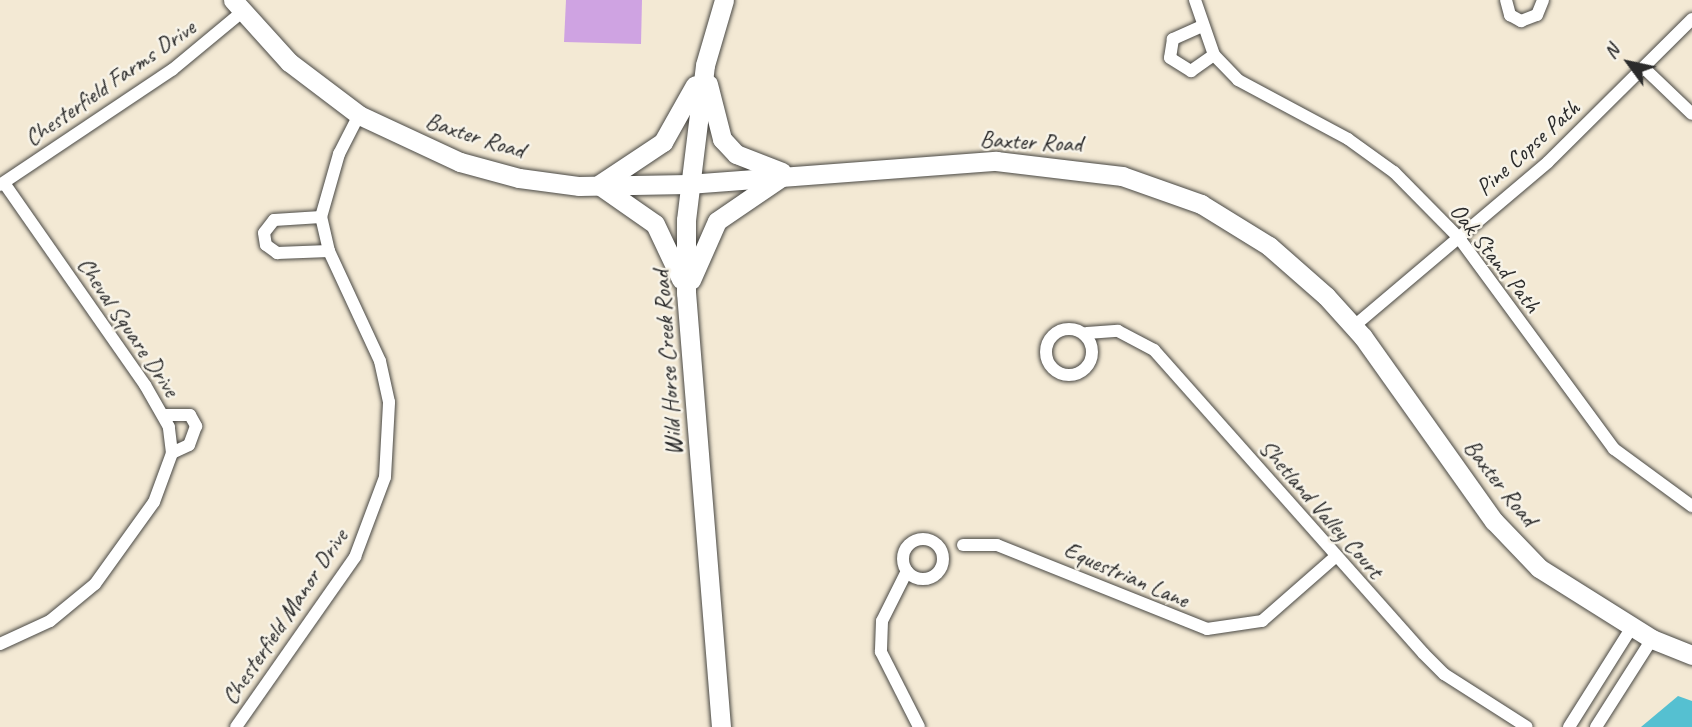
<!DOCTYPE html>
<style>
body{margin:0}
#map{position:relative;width:1692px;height:727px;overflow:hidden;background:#f3e9d4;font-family:Caveat,sans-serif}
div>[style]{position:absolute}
.water>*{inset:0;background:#55c0d1}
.building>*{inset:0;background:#cfa3e2}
.roads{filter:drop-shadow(0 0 2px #494844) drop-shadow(0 0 2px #494844)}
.minor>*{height:12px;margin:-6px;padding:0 6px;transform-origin:6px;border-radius:6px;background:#fff}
.minor>.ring{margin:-6px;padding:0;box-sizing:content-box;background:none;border:12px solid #fff;border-radius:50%}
.secondary>*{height:19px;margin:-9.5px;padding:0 9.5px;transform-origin:9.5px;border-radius:9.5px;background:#fff}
span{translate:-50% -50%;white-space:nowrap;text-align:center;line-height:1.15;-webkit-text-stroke:5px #f7f3e8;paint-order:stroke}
.street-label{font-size:24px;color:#2b2b2b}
.north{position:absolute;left:1594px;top:28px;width:70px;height:70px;-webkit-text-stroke:5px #f7f3e8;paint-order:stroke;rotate:303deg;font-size:19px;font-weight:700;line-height:28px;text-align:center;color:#2b2b2b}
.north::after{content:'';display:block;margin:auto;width:24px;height:32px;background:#2b2b2b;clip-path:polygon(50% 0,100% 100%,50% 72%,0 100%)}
</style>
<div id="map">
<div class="water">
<div style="clip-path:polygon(1678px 696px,1692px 701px,1692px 727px,1641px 727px)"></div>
</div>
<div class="building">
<div style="clip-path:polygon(566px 0,642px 0,641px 44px,564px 42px)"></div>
</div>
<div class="roads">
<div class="minor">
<div style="left:1195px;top:0;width:58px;rotate:70.9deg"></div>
<div style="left:1214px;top:55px;width:35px;rotate:46deg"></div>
<div style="left:1238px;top:80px;width:125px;rotate:28.2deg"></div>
<div style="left:1348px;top:139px;width:57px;rotate:35.7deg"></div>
<div style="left:1394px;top:172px;width:93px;rotate:45.4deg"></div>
<div style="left:1459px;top:238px;width:262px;rotate:53.7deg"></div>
<div style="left:1614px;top:449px;width:97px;rotate:36.2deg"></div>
<div style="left:1506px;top:0;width:16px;rotate:75deg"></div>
<div style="left:1510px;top:15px;width:13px;rotate:29deg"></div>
<div style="left:1521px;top:21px;width:17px;rotate:-21deg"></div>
<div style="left:1537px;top:15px;width:16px;rotate:-68deg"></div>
<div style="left:1200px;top:27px;width:30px;rotate:156deg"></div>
<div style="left:1173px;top:39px;width:19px;rotate:99deg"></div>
<div style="left:1170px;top:58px;width:25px;rotate:32deg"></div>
<div style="left:1191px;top:71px;width:28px;rotate:-35deg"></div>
<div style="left:1644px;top:68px;width:66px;rotate:43.8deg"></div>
<div style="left:0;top:185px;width:207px;rotate:-33.8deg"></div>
<div style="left:172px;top:70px;width:91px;rotate:-39.6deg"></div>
<div style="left:321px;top:217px;width:47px;rotate:176.3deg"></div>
<div style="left:274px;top:220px;width:16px;rotate:128deg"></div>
<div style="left:264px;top:233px;width:12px;rotate:81deg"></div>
<div style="left:266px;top:245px;width:14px;rotate:36deg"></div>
<div style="left:277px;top:253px;width:52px;rotate:-2.2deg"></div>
<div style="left:1353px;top:327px;width:255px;rotate:-40.2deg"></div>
<div style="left:1548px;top:162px;width:203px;rotate:-44.8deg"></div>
<div class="ring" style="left:1046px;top:329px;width:34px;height:34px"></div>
<div style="left:1087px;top:333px;width:31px;rotate:-4deg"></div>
<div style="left:1118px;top:331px;width:41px;rotate:27.8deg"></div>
<div style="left:1154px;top:350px;width:405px;rotate:48.4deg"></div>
<div style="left:1423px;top:653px;width:30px;rotate:45deg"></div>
<div style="left:1444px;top:674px;width:98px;rotate:32.6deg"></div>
<div style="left:163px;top:415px;width:27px"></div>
<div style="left:190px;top:415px;width:13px;rotate:61deg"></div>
<div style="left:196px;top:426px;width:20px;rotate:110deg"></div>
<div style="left:189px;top:445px;width:19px;rotate:155deg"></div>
<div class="ring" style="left:903px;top:539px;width:28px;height:28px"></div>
<div style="left:963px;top:545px;width:34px"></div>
<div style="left:997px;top:545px;width:226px;rotate:21.8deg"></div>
<div style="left:1207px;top:629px;width:56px;rotate:-8.3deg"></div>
<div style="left:1262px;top:621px;width:96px;rotate:-41.2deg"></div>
<div style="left:907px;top:571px;width:56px;rotate:116.6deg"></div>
<div style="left:882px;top:621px;width:31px;rotate:92deg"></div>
<div style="left:881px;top:652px;width:84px;rotate:63.1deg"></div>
<div style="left:0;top:644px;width:55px;rotate:-24.7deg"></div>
<div style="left:50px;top:621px;width:58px;rotate:-39.4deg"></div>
<div style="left:95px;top:584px;width:101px;rotate:-54.3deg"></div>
<div style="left:154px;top:502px;width:52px;rotate:-69.8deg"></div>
<div style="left:172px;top:453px;width:26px;rotate:-97deg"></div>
<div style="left:169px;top:427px;width:48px;rotate:-119.7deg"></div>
<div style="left:145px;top:385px;width:246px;rotate:-124.9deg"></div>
<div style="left:236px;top:727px;width:208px;rotate:-55deg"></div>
<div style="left:355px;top:557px;width:85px;rotate:-69.4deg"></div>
<div style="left:385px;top:477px;width:75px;rotate:-86.9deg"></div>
<div style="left:389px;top:402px;width:42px;rotate:-102.4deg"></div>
<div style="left:380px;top:361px;width:121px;rotate:-114.9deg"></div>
<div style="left:329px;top:251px;width:35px;rotate:-103deg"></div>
<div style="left:321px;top:217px;width:66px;rotate:-74.1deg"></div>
<div style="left:339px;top:154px;width:44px;rotate:-62.9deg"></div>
<div style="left:1569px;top:727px;width:118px;rotate:-57.8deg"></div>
<div style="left:1596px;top:727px;width:104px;rotate:-57.5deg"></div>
</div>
<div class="secondary">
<div style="left:233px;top:0;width:84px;rotate:47.9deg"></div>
<div style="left:289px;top:62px;width:88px;rotate:37.1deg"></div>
<div style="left:359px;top:115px;width:111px;rotate:25deg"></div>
<div style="left:460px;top:162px;width:61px;rotate:15.2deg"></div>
<div style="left:519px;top:178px;width:61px;rotate:7.6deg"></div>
<div style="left:579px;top:186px;width:109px;rotate:-1.1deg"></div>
<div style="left:688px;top:184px;width:309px;rotate:-4.3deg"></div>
<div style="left:996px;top:161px;width:127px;rotate:6.8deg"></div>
<div style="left:1122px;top:176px;width:84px;rotate:19.5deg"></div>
<div style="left:1201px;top:204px;width:80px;rotate:31.7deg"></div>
<div style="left:1269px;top:246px;width:76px;rotate:41.3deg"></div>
<div style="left:1326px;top:296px;width:55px;rotate:47.9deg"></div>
<div style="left:1363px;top:337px;width:226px;rotate:54.6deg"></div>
<div style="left:1494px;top:521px;width:65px;rotate:46.2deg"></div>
<div style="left:1539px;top:568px;width:133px;rotate:32.1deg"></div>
<div style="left:1652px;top:639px;width:43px;rotate:21.8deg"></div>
<div style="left:708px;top:84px;width:57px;rotate:75.7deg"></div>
<div style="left:722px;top:139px;width:21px;rotate:47deg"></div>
<div style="left:736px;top:154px;width:49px;rotate:21.4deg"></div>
<div style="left:600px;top:184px;width:76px;rotate:-33.7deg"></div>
<div style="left:663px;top:142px;width:65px;rotate:-60.7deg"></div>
<div style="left:599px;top:185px;width:68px;rotate:34.9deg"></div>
<div style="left:655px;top:224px;width:61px;rotate:64.7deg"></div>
<div style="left:691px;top:280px;width:64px;rotate:-66.2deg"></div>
<div style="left:717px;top:221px;width:76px;rotate:-34.3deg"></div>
<div style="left:721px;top:727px;width:435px;rotate:-94.6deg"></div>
<div style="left:686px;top:293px;width:73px;rotate:-90deg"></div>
<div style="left:686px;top:220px;width:156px;rotate:-83deg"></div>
<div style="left:705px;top:65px;width:68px;rotate:-73.7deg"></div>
</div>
</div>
<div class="street-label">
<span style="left:110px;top:83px;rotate:-35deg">Chesterfield Farms Drive</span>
<span style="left:475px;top:136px;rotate:18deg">Baxter Road</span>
<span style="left:1031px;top:142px;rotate:3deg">Baxter Road</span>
<span style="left:1528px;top:148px;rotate:-42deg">Pine Copse Path</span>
<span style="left:1495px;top:258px;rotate:52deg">Oak Stand Path</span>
<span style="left:128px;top:327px;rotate:56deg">Cheval Square Drive</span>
<span style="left:668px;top:363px;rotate:-94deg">Wild Horse Creek Road</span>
<span style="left:1500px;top:483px;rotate:52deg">Baxter Road</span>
<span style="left:1321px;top:509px;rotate:49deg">Shetland Valley Court</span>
<span style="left:1126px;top:575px;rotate:23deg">Equestrian Lane</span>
<span style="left:285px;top:617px;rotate:-56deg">Chesterfield Manor Drive</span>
</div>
<div class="north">N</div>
</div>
